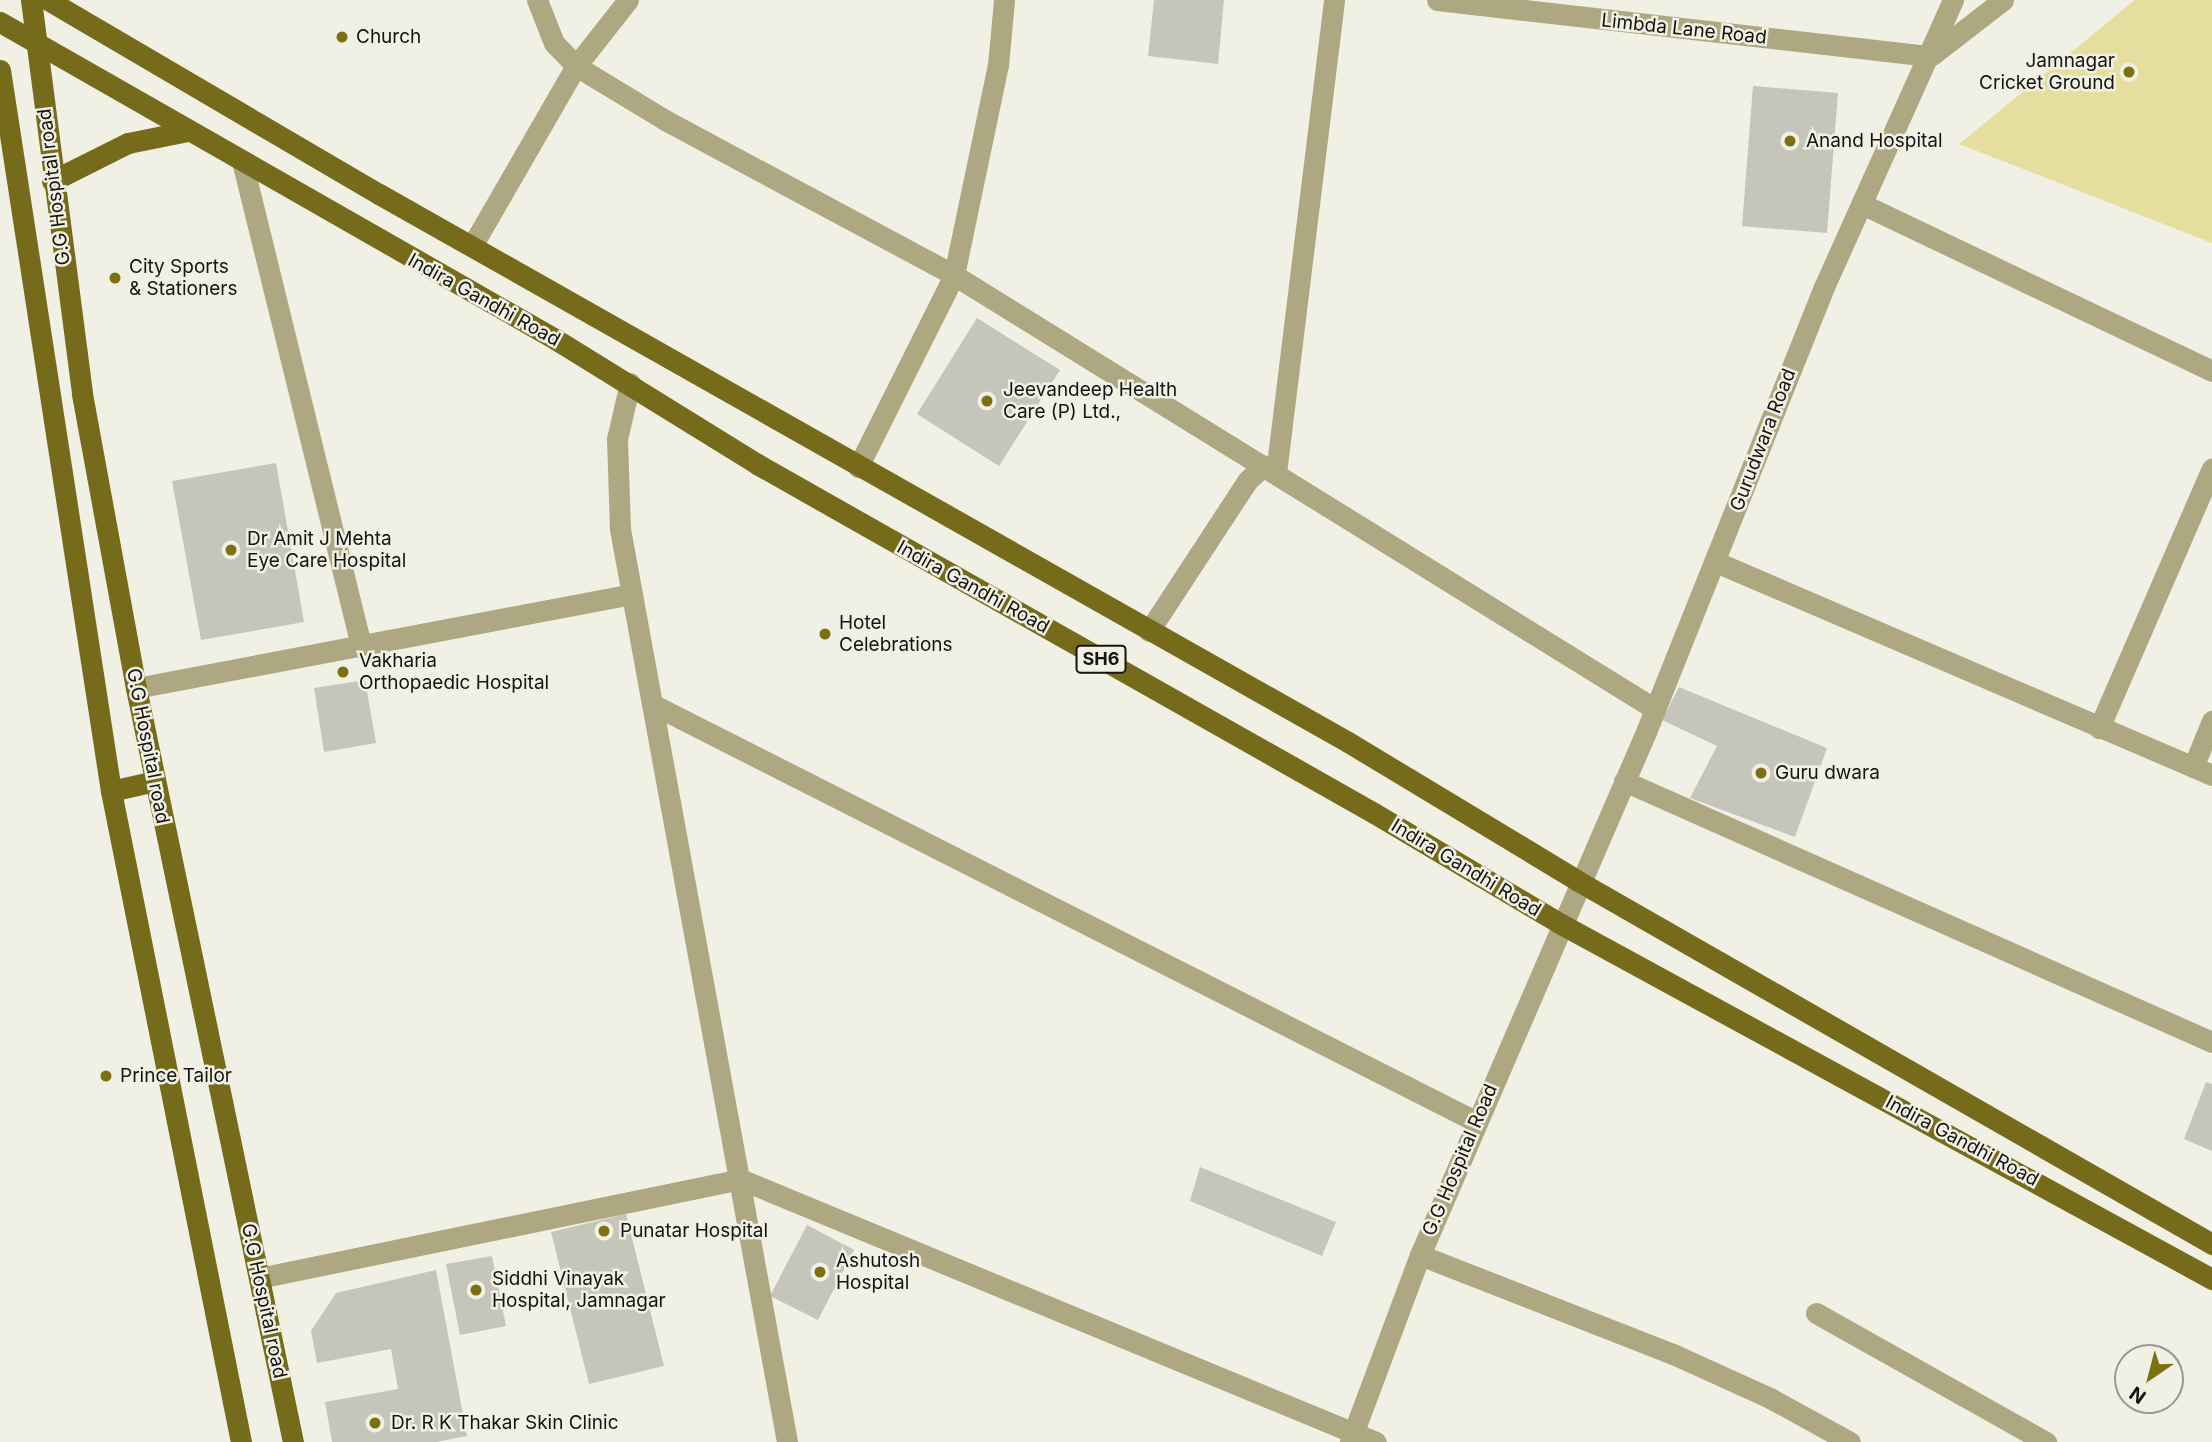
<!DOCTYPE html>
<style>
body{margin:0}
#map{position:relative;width:2212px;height:1442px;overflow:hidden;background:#f1f0e4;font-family:Inter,sans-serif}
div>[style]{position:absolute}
.green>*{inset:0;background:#e6de9f}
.building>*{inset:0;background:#c6c5ba}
.minor>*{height:21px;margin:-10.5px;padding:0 10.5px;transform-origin:10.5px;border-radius:10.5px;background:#ada882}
.major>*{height:21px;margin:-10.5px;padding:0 10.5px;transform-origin:10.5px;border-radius:10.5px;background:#766b1b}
.dots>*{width:19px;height:19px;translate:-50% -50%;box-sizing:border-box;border:4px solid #f1f0e4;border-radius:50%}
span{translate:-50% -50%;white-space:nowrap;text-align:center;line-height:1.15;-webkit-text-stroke:5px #f1f0e4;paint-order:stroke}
.shield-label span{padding:2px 5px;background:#f1f0e4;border:2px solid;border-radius:5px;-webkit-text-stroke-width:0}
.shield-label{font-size:18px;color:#141410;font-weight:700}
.street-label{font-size:19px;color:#141410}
.poi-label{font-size:19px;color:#141410}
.left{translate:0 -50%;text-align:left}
.right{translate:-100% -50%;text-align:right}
.north{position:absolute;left:2114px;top:1344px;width:70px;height:70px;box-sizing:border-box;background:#f1f0e4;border:2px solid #99988f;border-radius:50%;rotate:215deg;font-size:19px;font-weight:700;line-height:28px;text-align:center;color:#141410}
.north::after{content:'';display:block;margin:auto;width:24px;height:32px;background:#7d7010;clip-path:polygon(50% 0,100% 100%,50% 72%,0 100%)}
</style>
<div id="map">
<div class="green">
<div style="clip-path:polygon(2135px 0,2212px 0,2212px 243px,1959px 144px)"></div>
</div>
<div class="building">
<div style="clip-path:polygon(1154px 0,1224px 0,1218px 64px,1148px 56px)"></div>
<div style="clip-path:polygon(1753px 86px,1838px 93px,1827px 233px,1742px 226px)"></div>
<div style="clip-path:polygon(977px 318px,1060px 370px,999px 466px,917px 414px)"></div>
<div style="clip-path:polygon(276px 463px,304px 622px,201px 640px,172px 481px)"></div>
<div style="clip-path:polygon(365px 680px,376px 743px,324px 752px,314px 688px)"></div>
<div style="clip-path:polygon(1679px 687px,1827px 748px,1795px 837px,1690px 798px,1717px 746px,1662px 720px)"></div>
<div style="clip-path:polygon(2206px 1082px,2212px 1084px,2212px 1151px,2184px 1139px)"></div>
<div style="clip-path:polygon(1200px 1167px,1336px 1222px,1322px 1256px,1190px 1201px)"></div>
<div style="clip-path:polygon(626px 1214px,664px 1366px,589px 1384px,551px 1232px)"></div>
<div style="clip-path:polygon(807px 1225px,854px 1250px,818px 1320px,770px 1296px)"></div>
<div style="clip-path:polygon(492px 1256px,506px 1326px,460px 1335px,446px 1264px)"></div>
<div style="clip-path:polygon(436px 1270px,467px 1436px,436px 1442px,332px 1442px,325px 1402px,398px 1389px,391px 1349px,317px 1363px,311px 1331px,336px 1293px)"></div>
</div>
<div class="minor">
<div style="left:537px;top:0;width:46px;rotate:68.4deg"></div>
<div style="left:554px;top:43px;width:32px;rotate:46deg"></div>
<div style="left:576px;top:66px;width:104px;rotate:31.2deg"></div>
<div style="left:665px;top:120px;width:328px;rotate:28.2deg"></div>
<div style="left:954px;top:275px;width:824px;rotate:31.76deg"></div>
<div style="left:1437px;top:0;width:496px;rotate:6.5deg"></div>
<div style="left:1932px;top:55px;width:90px;rotate:-37.8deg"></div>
<div style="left:242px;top:161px;width:498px;rotate:76.2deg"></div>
<div style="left:1862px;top:204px;width:388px;rotate:25.5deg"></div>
<div style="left:472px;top:246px;width:208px;rotate:-60deg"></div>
<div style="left:576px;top:66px;width:84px;rotate:-51.8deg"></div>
<div style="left:630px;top:383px;width:57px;rotate:103.1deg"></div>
<div style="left:617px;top:439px;width:90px;rotate:88.1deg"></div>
<div style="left:620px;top:529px;width:928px;rotate:79.63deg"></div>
<div style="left:858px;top:467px;width:215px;rotate:-63.4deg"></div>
<div style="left:954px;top:275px;width:215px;rotate:-78.2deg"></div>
<div style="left:998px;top:65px;width:65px;rotate:-84.7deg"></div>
<div style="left:1276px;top:473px;width:477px;rotate:-83deg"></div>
<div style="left:1716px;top:562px;width:540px;rotate:23.24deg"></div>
<div style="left:1149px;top:631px;width:179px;rotate:-56.8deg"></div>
<div style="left:1247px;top:481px;width:23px;rotate:-43deg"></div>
<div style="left:136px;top:688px;width:505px;rotate:-10.73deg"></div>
<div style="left:652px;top:704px;width:925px;rotate:26.87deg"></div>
<div style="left:2099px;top:728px;width:283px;rotate:-66.5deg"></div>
<div style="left:2193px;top:767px;width:50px;rotate:-67.6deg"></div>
<div style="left:1624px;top:781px;width:643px;rotate:23.94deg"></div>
<div style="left:1420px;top:1255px;width:272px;rotate:21.4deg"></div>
<div style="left:1673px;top:1354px;width:107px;rotate:24.4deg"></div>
<div style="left:1770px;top:1398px;width:91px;rotate:28.8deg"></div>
<div style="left:259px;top:1278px;width:491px;rotate:-11.6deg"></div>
<div style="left:740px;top:1179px;width:688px;rotate:22.47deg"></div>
<div style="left:1816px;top:1313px;width:264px;rotate:29.3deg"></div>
<div style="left:1350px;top:1442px;width:200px;rotate:-69.5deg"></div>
<div style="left:1420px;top:1255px;width:570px;rotate:-66.63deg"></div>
<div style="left:1646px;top:732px;width:479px;rotate:-68.2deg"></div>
<div style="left:1824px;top:287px;width:315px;rotate:-65.8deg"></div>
</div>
<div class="major">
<div style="left:31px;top:0;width:397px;rotate:82.6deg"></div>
<div style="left:82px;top:394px;width:299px;rotate:79.6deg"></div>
<div style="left:136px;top:688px;width:770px;rotate:78.24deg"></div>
<div style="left:48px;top:0;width:384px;rotate:30.4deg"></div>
<div style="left:379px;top:194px;width:1113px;rotate:29.49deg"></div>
<div style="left:1348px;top:742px;width:269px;rotate:31.1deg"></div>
<div style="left:1578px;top:881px;width:731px;rotate:29.79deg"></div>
<div style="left:0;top:22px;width:639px;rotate:29.73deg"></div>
<div style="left:555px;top:339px;width:238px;rotate:31.7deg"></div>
<div style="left:757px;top:464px;width:709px;rotate:29.49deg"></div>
<div style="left:1374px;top:813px;width:217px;rotate:30.7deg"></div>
<div style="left:1561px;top:924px;width:742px;rotate:28.6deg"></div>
<div style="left:0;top:70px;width:729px;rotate:81.25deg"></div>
<div style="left:111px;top:791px;width:664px;rotate:78.71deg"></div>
<div style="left:52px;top:181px;width:85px;rotate:-26.6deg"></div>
<div style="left:128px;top:143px;width:61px;rotate:-11.3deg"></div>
<div style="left:111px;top:791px;width:45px;rotate:-12.8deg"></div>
</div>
<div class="dots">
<div style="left:342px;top:37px;background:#7d7010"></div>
<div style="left:2129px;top:72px;background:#7d7010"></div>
<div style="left:1790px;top:141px;background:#7d7010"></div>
<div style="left:115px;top:278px;background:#7d7010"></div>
<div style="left:987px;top:401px;background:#7d7010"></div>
<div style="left:231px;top:550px;background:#7d7010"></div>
<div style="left:825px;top:634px;background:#7d7010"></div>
<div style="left:343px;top:672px;background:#7d7010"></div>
<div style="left:1761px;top:773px;background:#7d7010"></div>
<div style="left:106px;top:1076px;background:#7d7010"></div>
<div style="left:604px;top:1231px;background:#7d7010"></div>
<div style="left:820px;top:1272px;background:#7d7010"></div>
<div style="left:476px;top:1290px;background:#7d7010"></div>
<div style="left:375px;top:1423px;background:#7d7010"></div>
</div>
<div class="shield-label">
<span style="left:1101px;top:659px">SH6</span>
</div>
<div class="street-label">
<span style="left:1684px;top:29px;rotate:6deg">Limbda Lane Road</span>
<span style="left:54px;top:187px;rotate:-97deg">G.G Hospital road</span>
<span style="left:484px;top:300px;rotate:29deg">Indira Gandhi Road</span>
<span style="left:1763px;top:440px;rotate:-69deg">Gurudwara Road</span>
<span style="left:973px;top:587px;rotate:29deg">Indira Gandhi Road</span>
<span style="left:148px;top:746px;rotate:79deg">G.G Hospital road</span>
<span style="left:1466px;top:868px;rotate:31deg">Indira Gandhi Road</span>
<span style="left:1962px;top:1141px;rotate:28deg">Indira Gandhi Road</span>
<span style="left:1460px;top:1160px;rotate:-67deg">G.G Hospital Road</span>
<span style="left:264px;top:1301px;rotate:78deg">G.G Hospital road</span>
</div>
<div class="poi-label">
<span class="left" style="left:356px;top:37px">Church</span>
<span class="right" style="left:2115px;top:72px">Jamnagar<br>Cricket Ground</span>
<span class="left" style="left:1806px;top:141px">Anand Hospital</span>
<span class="left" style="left:129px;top:278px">City Sports<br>&amp; Stationers</span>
<span class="left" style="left:1003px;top:401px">Jeevandeep Health<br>Care (P) Ltd.,</span>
<span class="left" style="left:247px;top:550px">Dr Amit J Mehta<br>Eye Care Hospital</span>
<span class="left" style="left:839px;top:634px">Hotel<br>Celebrations</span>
<span class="left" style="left:359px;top:672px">Vakharia<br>Orthopaedic Hospital</span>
<span class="left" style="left:1775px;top:773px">Guru dwara</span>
<span class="left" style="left:120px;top:1076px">Prince Tailor</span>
<span class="left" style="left:620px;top:1231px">Punatar Hospital</span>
<span class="left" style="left:836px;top:1272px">Ashutosh<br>Hospital</span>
<span class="left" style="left:492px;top:1290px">Siddhi Vinayak<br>Hospital, Jamnagar</span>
<span class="left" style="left:391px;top:1423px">Dr. R K Thakar Skin Clinic</span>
</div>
<div class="north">N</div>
</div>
